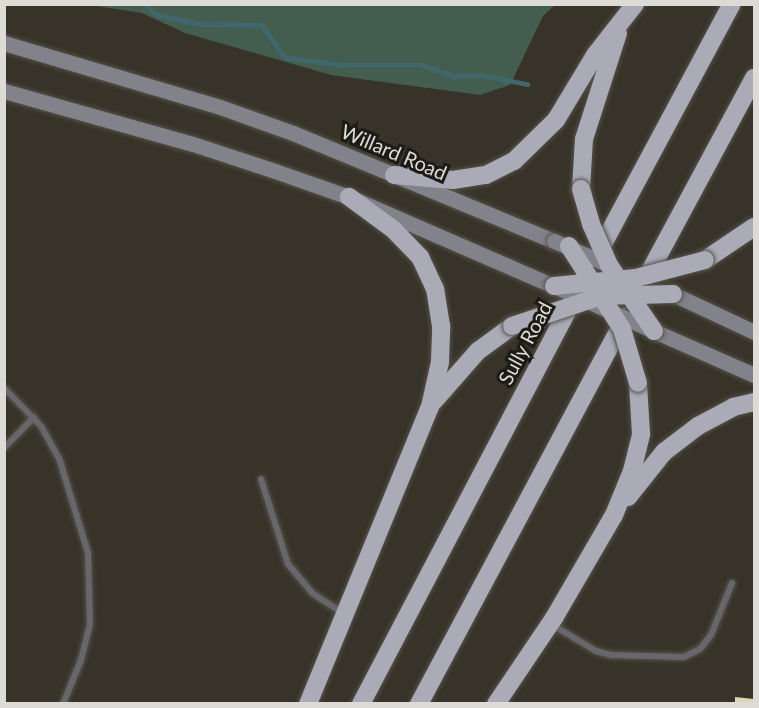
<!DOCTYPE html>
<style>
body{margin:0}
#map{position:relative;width:759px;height:708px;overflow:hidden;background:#373329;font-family:Lato,sans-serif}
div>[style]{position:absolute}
.green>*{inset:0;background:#435d4f}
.stream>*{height:4.5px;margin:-2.25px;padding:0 2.25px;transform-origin:2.25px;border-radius:2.25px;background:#40676c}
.building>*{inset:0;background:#e1d4b4}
.roads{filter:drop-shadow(0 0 2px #555148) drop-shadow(0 0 2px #555148)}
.lane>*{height:6px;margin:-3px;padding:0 3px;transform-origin:3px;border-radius:3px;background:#66666b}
.secondary>*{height:15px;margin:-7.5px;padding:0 7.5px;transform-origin:7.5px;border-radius:7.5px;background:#82828a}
.highway>*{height:18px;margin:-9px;padding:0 9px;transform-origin:9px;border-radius:9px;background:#aaabb7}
.bridges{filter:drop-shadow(0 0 2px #555148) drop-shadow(0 0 2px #555148)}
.secondary-bridge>*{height:15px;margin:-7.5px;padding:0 7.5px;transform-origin:7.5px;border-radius:7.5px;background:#82828a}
.highway-bridge>*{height:18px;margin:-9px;padding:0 9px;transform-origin:9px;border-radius:9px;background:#aaabb7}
span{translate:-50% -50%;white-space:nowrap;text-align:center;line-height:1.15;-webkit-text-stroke:6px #1c1b16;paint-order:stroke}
.street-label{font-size:20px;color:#dddbd5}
.frame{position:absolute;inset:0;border:6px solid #dddbd5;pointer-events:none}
</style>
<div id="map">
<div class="green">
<div style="clip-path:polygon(90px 5px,555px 4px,555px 5px,543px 16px,510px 85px,480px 95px,331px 75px,185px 33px,142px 13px)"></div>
</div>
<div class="stream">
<div style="left:147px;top:4px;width:13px;rotate:51deg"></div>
<div style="left:155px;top:14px;width:45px;rotate:12.8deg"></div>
<div style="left:199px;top:24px;width:63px;rotate:0.9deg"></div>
<div style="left:262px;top:25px;width:39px;rotate:55deg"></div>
<div style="left:284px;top:57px;width:60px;rotate:7.7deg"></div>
<div style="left:343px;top:65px;width:79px"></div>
<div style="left:422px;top:65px;width:34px;rotate:19deg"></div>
<div style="left:454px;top:76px;width:26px;rotate:-2deg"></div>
<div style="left:480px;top:75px;width:48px;rotate:10.8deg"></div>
</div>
<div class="building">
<div style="clip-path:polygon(735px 697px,754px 699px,754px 704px,735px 704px)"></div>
</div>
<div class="roads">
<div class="lane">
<div style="left:4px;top:388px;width:53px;rotate:45.8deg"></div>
<div style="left:41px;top:426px;width:37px;rotate:61deg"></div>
<div style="left:59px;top:458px;width:99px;rotate:73deg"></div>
<div style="left:88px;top:553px;width:71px;rotate:88.4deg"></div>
<div style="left:90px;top:624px;width:37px;rotate:104deg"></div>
<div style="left:81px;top:660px;width:48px;rotate:112.2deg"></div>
<div style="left:4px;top:448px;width:43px;rotate:-45.9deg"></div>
<div style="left:261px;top:479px;width:89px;rotate:72.4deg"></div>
<div style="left:288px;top:564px;width:38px;rotate:50deg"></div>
<div style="left:312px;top:593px;width:37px;rotate:33deg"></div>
<div style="left:551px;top:624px;width:52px;rotate:31deg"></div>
<div style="left:596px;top:651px;width:16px;rotate:15deg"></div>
<div style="left:611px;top:655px;width:73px;rotate:1.6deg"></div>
<div style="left:684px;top:657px;width:18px;rotate:-27deg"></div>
<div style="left:700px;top:649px;width:18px;rotate:-52deg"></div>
<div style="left:711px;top:635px;width:56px;rotate:-68deg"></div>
</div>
<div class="secondary">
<div style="left:4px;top:43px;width:225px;rotate:16.5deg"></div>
<div style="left:220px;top:107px;width:77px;rotate:19.6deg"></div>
<div style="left:293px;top:133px;width:282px;rotate:22.5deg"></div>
<div style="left:4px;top:91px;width:196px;rotate:15.7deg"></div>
<div style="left:193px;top:144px;width:86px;rotate:18.2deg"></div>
<div style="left:275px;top:171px;width:78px;rotate:19.4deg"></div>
<div style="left:349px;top:197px;width:223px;rotate:23.5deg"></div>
<div style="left:673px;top:294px;width:89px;rotate:25.1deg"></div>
<div style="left:654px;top:331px;width:109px;rotate:23.7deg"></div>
</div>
<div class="highway">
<div style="left:394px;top:175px;width:59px;rotate:4.8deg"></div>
<div style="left:453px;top:180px;width:33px;rotate:-9deg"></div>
<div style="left:486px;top:175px;width:31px;rotate:-27deg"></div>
<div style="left:514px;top:161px;width:59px;rotate:-44.3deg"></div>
<div style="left:556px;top:120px;width:76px;rotate:-59deg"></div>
<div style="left:595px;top:55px;width:65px;rotate:-51.9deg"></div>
<div style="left:581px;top:189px;width:50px;rotate:-86.6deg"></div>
<div style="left:584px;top:139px;width:111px;rotate:-72.2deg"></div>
<div style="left:595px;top:259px;width:289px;rotate:-61.8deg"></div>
<div style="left:705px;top:260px;width:59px;rotate:-34deg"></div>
<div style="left:643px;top:284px;width:234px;rotate:-61.7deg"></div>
<div style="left:434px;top:401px;width:67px;rotate:-48.7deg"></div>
<div style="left:478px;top:351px;width:42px;rotate:-36.3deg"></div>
<div style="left:628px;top:497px;width:58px;rotate:-51.3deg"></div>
<div style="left:664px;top:452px;width:43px;rotate:-37.4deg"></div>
<div style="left:698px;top:426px;width:40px;rotate:-28deg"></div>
<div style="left:733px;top:407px;width:22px;rotate:-13deg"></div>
<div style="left:308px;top:704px;width:321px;rotate:-67.7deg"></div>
<div style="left:430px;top:407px;width:46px;rotate:-77.5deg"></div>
<div style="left:440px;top:362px;width:36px;rotate:-88deg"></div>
<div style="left:441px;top:326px;width:37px;rotate:-99deg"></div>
<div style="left:435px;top:289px;width:35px;rotate:-115deg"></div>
<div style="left:420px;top:257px;width:37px;rotate:-134deg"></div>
<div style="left:394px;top:230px;width:56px;rotate:-143.7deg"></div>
<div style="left:361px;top:704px;width:460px;rotate:-62.3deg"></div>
<div style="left:419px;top:704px;width:440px;rotate:-61.9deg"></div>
<div style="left:496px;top:704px;width:104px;rotate:-56deg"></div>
<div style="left:554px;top:618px;width:119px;rotate:-59.8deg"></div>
<div style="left:614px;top:515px;width:48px;rotate:-67.8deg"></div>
<div style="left:632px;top:471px;width:38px;rotate:-76deg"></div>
<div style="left:641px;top:434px;width:51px;rotate:-93.4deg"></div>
</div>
</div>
<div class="bridges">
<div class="secondary-bridge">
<div style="left:554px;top:241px;width:60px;rotate:23.6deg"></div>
<div style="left:554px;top:286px;width:110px;rotate:24.2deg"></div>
</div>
<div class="highway-bridge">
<div style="left:581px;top:189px;width:36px;rotate:74deg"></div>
<div style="left:591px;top:224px;width:45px;rotate:66.3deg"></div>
<div style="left:609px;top:265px;width:80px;rotate:55.7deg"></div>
<div style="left:569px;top:246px;width:98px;rotate:57.4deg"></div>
<div style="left:622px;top:329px;width:56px;rotate:73.5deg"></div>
<div style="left:554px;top:286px;width:82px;rotate:-5.6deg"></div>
<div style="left:636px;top:278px;width:71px;rotate:-14.6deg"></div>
<div style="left:512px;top:326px;width:94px;rotate:-18.6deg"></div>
<div style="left:601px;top:296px;width:72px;rotate:-1.6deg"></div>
</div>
</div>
<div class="street-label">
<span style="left:394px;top:152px;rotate:23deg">Willard Road</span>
<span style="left:525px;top:343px;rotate:-62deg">Sully Road</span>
</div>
<div class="frame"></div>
</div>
